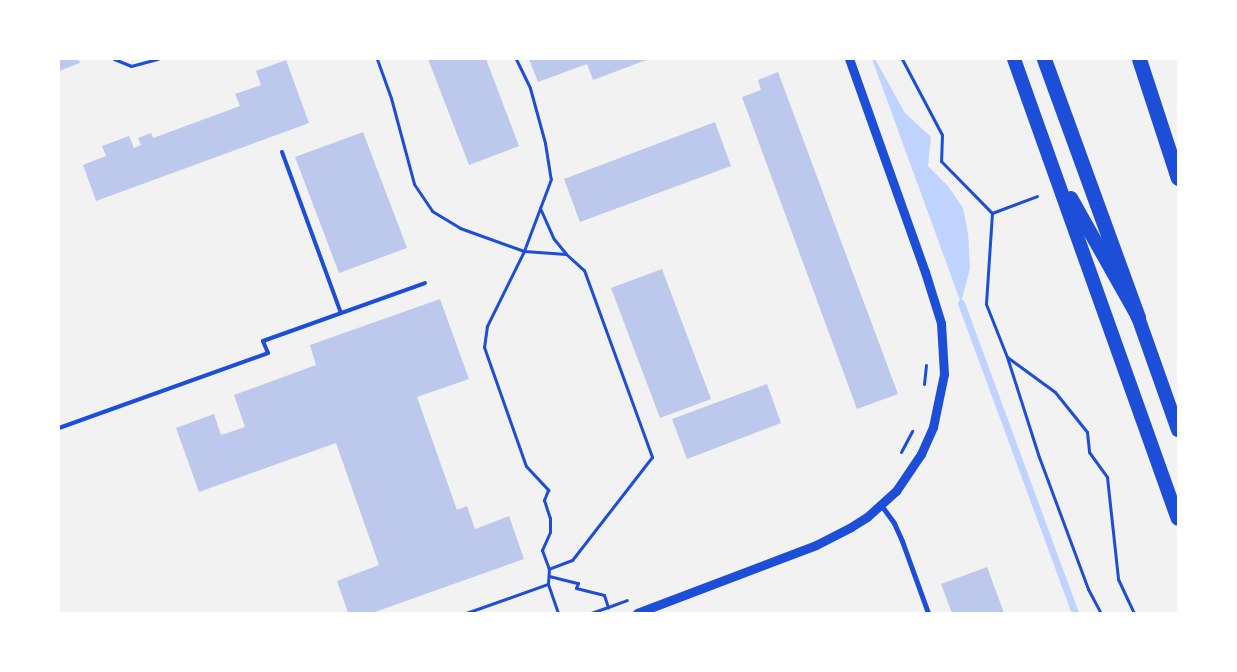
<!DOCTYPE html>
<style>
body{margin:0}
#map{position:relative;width:1237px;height:672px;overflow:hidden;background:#f2f2f2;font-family:Poppins,sans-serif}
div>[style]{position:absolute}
.water>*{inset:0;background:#bfd3fe}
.stream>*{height:7px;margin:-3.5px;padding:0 3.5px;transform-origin:3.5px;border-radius:3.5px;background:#bfd3fe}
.building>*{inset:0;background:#bdc9ec}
.path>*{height:3px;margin:-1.5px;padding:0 1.5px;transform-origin:1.5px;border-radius:1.5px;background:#1d4ed8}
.service>*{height:4px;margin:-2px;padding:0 2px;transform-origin:2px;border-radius:2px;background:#1d4ed8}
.minor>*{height:5px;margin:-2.5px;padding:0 2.5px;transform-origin:2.5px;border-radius:2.5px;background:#1d4ed8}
.tertiary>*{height:9px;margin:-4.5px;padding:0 4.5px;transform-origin:4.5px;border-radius:4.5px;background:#1d4ed8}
.trunk>*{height:14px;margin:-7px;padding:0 7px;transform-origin:7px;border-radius:7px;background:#1d4ed8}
.motorway>*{height:15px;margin:-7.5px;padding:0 7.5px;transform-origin:7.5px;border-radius:7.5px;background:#1d4ed8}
span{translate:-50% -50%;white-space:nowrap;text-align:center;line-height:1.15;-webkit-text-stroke:5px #fff;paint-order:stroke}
.frame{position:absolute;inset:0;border:60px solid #fff;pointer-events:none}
</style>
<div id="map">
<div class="water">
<div style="clip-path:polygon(872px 59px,875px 59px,905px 113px,931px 137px,928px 166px,948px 186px,963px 208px,968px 233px,970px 268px,961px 303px)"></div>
</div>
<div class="stream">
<div style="left:961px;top:303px;width:330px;rotate:69.8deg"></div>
</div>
<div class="building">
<div style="clip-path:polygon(59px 59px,78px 59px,80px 63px,59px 71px)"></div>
<div style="clip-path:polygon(428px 59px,486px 59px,519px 146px,469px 165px)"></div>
<div style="clip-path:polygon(529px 59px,649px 59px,593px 80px,587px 64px,538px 82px)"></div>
<div style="clip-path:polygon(286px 60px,309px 123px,96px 201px,83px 165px,106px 156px,102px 146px,129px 136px,134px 148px,141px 145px,138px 138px,151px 133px,153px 138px,240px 106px,235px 94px,261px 85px,256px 71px)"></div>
<div style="clip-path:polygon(778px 72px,898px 394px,857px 409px,742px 97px,761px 90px,758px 80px)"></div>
<div style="clip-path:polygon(715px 122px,731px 166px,580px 222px,564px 179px)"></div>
<div style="clip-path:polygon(363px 132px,407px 248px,339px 273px,295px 157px)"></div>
<div style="clip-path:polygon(662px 269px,711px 399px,660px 418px,611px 288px)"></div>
<div style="clip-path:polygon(440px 299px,469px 379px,417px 397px,457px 510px,467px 506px,475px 529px,509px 516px,524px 559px,372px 613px,348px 613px,337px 581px,379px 565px,336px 443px,199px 492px,176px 428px,214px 414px,221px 435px,245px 427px,234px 395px,316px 365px,310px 345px)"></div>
<div style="clip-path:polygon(767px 384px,781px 423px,687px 459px,672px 419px)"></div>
<div style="clip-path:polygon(987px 567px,1004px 613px,952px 613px,941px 584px)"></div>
</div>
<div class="path">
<div style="left:114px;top:59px;width:18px;rotate:22deg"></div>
<div style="left:131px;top:66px;width:28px;rotate:-15deg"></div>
<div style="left:377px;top:59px;width:41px;rotate:70.3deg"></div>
<div style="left:391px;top:98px;width:89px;rotate:75deg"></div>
<div style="left:414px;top:184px;width:32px;rotate:56deg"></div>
<div style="left:432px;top:211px;width:33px;rotate:31deg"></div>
<div style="left:460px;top:228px;width:68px;rotate:19.8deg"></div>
<div style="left:524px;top:251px;width:84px;rotate:116.3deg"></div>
<div style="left:487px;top:326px;width:21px;rotate:98deg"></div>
<div style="left:484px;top:347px;width:126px;rotate:70.6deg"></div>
<div style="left:526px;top:466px;width:33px;rotate:47deg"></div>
<div style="left:548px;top:490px;width:11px;rotate:112deg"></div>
<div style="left:544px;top:500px;width:19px;rotate:72deg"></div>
<div style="left:550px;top:518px;width:14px;rotate:90deg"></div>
<div style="left:550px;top:532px;width:20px;rotate:114deg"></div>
<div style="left:542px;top:550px;width:20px;rotate:70deg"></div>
<div style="left:516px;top:59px;width:32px;rotate:64deg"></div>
<div style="left:530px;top:88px;width:57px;rotate:74.7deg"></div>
<div style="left:545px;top:143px;width:36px;rotate:81deg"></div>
<div style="left:551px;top:179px;width:77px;rotate:110.6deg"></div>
<div style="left:524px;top:251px;width:42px;rotate:4.1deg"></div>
<div style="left:566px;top:254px;width:24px;rotate:42deg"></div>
<div style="left:584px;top:270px;width:199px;rotate:70deg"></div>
<div style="left:652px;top:457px;width:130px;rotate:127.8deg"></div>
<div style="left:572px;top:560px;width:25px;rotate:159deg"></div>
<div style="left:549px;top:569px;width:15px;rotate:94deg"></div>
<div style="left:548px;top:584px;width:31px;rotate:71deg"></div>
<div style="left:902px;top:59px;width:86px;rotate:62.2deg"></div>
<div style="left:942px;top:135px;width:26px;rotate:92deg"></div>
<div style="left:941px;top:161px;width:73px;rotate:45.6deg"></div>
<div style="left:992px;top:213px;width:91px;rotate:93.8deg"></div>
<div style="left:986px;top:304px;width:57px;rotate:68.4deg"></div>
<div style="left:1007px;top:357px;width:105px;rotate:72.3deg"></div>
<div style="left:1039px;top:457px;width:141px;rotate:69.6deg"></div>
<div style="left:1088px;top:589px;width:27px;rotate:62deg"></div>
<div style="left:540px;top:208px;width:34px;rotate:66deg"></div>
<div style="left:554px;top:239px;width:19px;rotate:51deg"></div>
<div style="left:992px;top:213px;width:48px;rotate:-20.7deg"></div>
<div style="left:1007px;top:357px;width:59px;rotate:36.1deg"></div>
<div style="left:1055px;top:392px;width:51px;rotate:51.3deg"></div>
<div style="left:1087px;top:432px;width:20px;rotate:84deg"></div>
<div style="left:1089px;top:452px;width:31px;rotate:54deg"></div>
<div style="left:1107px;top:477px;width:103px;rotate:83.8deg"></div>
<div style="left:1118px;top:579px;width:38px;rotate:65deg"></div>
<div style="left:924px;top:384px;width:19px;rotate:-84deg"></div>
<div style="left:901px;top:452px;width:24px;rotate:-62deg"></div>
<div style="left:549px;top:576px;width:30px;rotate:14deg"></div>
<div style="left:578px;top:583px;width:5px;rotate:112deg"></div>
<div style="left:576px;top:588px;width:29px;rotate:14deg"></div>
<div style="left:604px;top:595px;width:13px;rotate:72deg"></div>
<div style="left:608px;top:607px;width:18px;rotate:161deg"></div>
<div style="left:608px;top:607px;width:20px;rotate:-20deg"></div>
<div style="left:466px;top:613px;width:87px;rotate:-19.5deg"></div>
</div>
<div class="service">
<div style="left:282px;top:152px;width:171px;rotate:69.9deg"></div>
<div style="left:59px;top:428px;width:222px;rotate:-19.7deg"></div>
<div style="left:268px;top:353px;width:13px;rotate:-113deg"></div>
<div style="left:263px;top:341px;width:172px;rotate:-19.7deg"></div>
</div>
<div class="minor">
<div style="left:881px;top:505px;width:22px;rotate:54deg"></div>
<div style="left:894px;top:523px;width:20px;rotate:66deg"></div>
<div style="left:902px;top:541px;width:77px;rotate:70.1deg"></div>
</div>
<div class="tertiary">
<div style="left:637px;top:613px;width:191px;rotate:-20.8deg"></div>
<div style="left:816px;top:545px;width:39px;rotate:-27deg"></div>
<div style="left:851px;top:527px;width:19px;rotate:-32deg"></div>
<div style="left:867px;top:517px;width:39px;rotate:-42deg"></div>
<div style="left:896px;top:491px;width:45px;rotate:-56deg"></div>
<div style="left:921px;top:454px;width:30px;rotate:-66deg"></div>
<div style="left:933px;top:427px;width:54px;rotate:-78.3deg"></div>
<div style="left:944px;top:374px;width:51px;rotate:-93.4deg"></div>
<div style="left:941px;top:323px;width:53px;rotate:-107.4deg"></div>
<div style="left:925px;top:272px;width:226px;rotate:-109.6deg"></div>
</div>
<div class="trunk">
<div style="left:1014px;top:59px;width:488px;rotate:70.4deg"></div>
<div style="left:1071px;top:198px;width:137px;rotate:60.6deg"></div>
<div style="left:1138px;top:317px;width:120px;rotate:70.5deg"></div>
</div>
<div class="motorway">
<div style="left:1044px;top:59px;width:275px;rotate:70deg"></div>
<div style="left:1139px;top:59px;width:125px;rotate:71.9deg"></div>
</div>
<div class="frame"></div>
</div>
